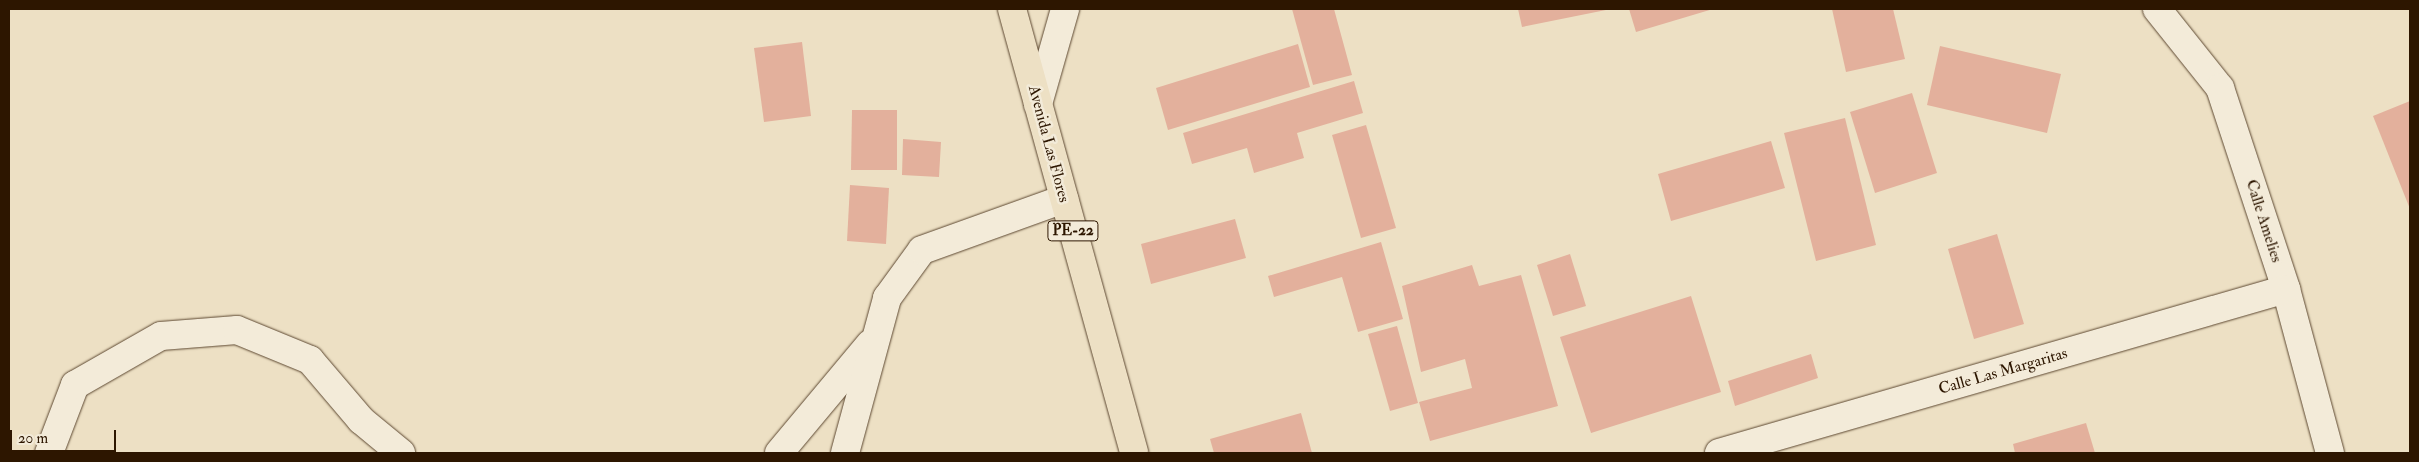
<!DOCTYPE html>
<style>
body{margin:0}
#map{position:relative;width:2419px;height:462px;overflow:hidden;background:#ede0c4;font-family:"IM FELL Double Pica",serif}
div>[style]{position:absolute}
.building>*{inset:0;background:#e3b09c}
.roads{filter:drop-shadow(0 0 1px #5d4831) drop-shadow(0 0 1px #5d4831)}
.street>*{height:28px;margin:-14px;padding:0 14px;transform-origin:14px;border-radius:14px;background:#f3ebd9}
.highway>*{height:28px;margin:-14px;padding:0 14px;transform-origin:14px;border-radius:14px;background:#ede0c4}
span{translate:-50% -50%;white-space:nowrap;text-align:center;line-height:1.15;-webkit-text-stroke:5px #f3ebd9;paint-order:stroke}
.shield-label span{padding:1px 4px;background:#f3ebd9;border:1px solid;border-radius:4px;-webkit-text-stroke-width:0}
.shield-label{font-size:15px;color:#2d1600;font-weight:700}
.street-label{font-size:16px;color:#2d1600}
.frame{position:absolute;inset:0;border:10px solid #2d1600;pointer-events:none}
.scale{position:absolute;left:10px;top:430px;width:106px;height:22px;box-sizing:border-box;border:2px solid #2d1600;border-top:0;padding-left:6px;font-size:15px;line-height:18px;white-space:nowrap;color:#2d1600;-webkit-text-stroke:4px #f3ebd9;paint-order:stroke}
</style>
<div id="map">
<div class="building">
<div style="clip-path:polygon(1292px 9px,1334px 9px,1352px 75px,1313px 85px)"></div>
<div style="clip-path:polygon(1518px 9px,1606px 9px,1606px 10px,1522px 27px)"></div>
<div style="clip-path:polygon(1629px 9px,1713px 9px,1636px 32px)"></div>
<div style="clip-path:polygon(1832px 9px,1893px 9px,1905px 59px,1846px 72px)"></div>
<div style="clip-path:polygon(802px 42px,811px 116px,764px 122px,754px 48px)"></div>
<div style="clip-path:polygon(1298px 44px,1310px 87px,1168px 130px,1156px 88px)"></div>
<div style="clip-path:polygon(1940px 46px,2061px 74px,2047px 133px,1927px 105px)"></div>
<div style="clip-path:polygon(1354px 81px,1363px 113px,1297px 133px,1304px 158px,1254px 173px,1247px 148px,1192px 164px,1183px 133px)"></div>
<div style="clip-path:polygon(1912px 93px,1937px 173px,1875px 193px,1850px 112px)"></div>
<div style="clip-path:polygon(2410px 101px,2410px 209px,2373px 116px)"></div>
<div style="clip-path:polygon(852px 110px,897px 110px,897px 170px,851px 170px)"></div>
<div style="clip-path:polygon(1845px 118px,1876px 245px,1816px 261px,1784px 133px)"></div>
<div style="clip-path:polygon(1366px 125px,1396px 228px,1361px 238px,1332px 135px)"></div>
<div style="clip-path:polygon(903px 139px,941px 142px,939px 177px,902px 175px)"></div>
<div style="clip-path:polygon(1771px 141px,1785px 188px,1671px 221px,1658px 174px)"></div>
<div style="clip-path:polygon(850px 185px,889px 188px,886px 244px,847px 241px)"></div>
<div style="clip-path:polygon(1235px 219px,1246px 258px,1151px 284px,1141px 244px)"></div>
<div style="clip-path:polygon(1997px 234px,2024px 324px,1974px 339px,1948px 249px)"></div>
<div style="clip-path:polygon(1381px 242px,1403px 319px,1358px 332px,1342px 277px,1274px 297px,1268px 276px)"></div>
<div style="clip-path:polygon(1570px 254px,1586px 306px,1553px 316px,1537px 265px)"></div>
<div style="clip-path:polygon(1472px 265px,1479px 286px,1521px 275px,1558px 406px,1430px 441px,1419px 402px,1472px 388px,1465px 359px,1421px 372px,1402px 286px)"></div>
<div style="clip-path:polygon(1691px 296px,1721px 392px,1591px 433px,1560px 337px)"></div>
<div style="clip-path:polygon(1397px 326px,1418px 403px,1390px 411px,1368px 334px)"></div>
<div style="clip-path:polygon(1811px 354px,1818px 378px,1735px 406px,1728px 381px)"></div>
<div style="clip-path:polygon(1301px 413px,1312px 453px,1214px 453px,1210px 439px)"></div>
<div style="clip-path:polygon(2086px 423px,2095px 453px,2015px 453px,2013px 444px)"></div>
</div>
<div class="roads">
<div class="street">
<div style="left:2157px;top:9px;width:101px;rotate:51.4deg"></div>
<div style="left:2220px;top:88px;width:212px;rotate:71.8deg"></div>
<div style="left:2286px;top:289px;width:170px;rotate:75deg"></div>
<div style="left:1038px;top:104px;width:99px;rotate:-74.1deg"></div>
<div style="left:49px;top:453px;width:73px;rotate:-69.1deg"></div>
<div style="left:75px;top:385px;width:99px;rotate:-29.7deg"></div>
<div style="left:161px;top:336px;width:76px;rotate:-4.5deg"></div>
<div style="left:237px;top:330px;width:79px;rotate:22.3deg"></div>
<div style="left:310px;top:360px;width:79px;rotate:49.6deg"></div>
<div style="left:361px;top:420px;width:52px;rotate:39.5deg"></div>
<div style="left:779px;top:453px;width:142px;rotate:-50.1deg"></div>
<div style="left:845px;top:453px;width:161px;rotate:-74.8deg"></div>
<div style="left:887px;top:298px;width:59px;rotate:-53.9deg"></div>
<div style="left:922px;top:250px;width:151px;rotate:-19.8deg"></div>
<div style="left:1719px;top:453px;width:590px;rotate:-16.13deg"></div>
</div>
<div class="highway">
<div style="left:1012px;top:9px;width:460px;rotate:74.6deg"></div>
</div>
</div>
<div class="shield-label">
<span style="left:1073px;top:231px">PE-22</span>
</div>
<div class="street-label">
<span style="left:1049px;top:144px;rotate:75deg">Avenida Las Flores</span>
<span style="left:2264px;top:221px;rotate:72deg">Calle Amelies</span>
<span style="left:2003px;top:371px;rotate:-16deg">Calle Las Margaritas</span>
</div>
<div class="frame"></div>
<div class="scale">20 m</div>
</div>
